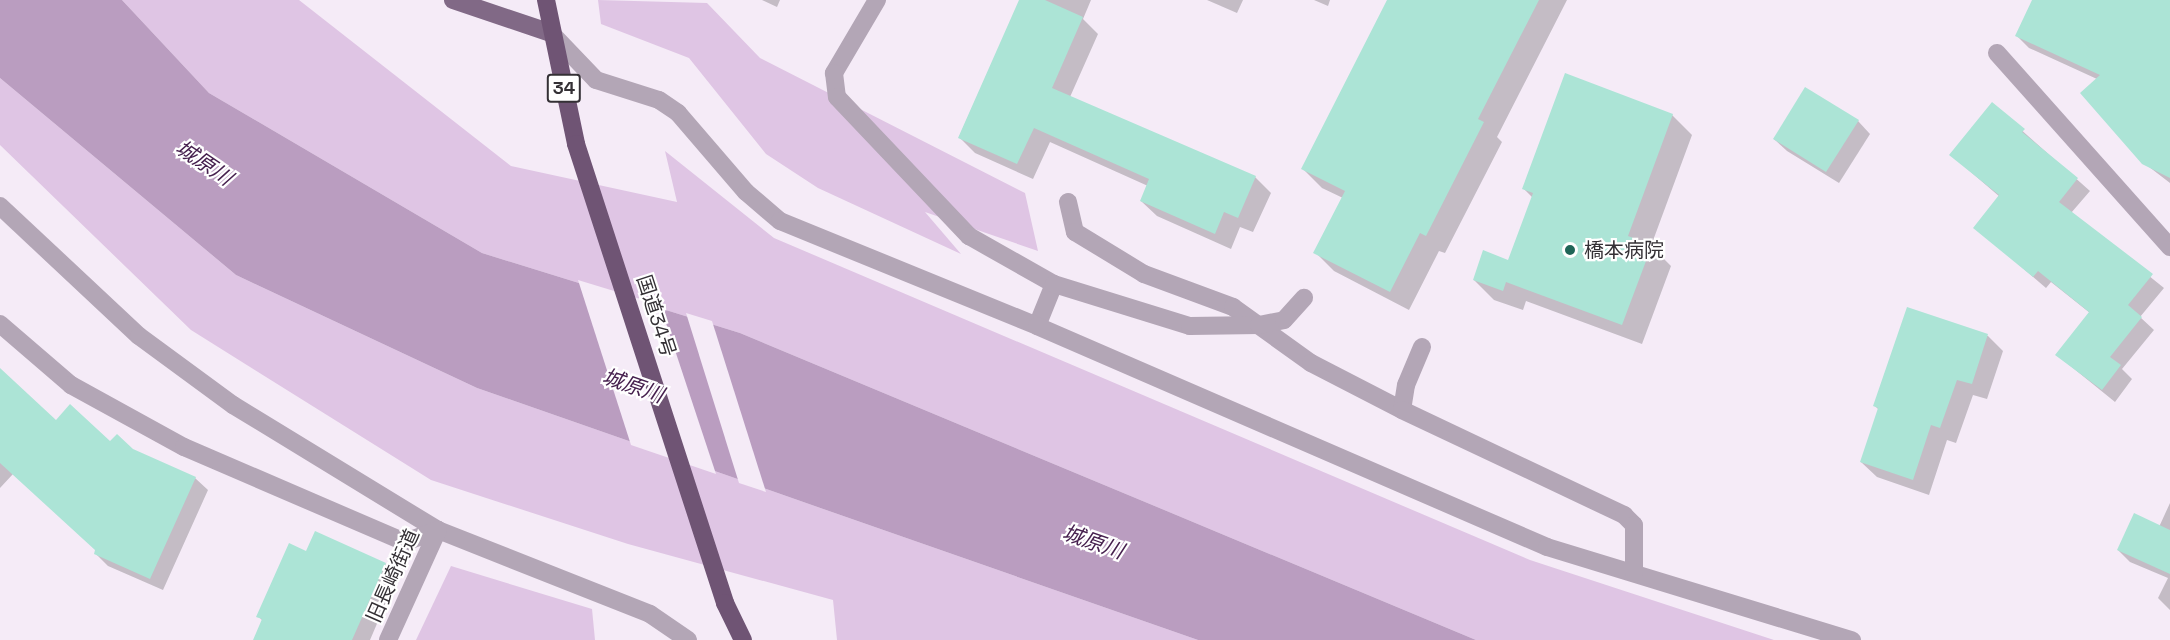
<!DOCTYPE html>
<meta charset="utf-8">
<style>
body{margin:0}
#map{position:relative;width:2170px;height:640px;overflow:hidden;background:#f5ebf7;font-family:"Space Grotesk","Noto Sans JP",sans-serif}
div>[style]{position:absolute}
.green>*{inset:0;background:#dfc5e4}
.water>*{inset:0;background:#ba9dc0}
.pier>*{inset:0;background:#f5ebf7}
.shadow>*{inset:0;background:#0003}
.building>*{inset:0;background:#ace4d6}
.minor>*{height:18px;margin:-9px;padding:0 9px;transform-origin:9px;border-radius:9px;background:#b3a6b6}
.major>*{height:18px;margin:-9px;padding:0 9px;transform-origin:9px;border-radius:9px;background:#816986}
.highway>*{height:18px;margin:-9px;padding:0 9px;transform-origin:9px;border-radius:9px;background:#6f5474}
.dots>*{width:16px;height:16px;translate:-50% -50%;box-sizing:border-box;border:3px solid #fff;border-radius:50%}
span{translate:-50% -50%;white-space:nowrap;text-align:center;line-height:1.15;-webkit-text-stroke:4.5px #fff;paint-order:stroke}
.shield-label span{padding:2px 4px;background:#fff;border:2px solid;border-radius:4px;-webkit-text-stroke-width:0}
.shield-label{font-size:18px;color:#343035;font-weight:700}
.poi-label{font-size:20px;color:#343035}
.left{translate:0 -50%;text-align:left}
.street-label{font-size:20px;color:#343035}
.water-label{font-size:21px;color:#46204e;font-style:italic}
</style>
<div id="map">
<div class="green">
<div style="clip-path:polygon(122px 0,299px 0,511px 166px,677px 202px,665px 151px,774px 238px,1530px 560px,1774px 640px,1476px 640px,740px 333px,482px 253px,209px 93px)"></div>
<div style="clip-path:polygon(598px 0,707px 3px,760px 58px,1025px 193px,1038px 251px,925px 212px,961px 254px,818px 188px,766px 154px,689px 58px,601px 24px)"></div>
<div style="clip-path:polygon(0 78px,236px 275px,477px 388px,1198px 640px,837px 640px,833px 600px,628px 544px,431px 480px,191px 330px,0 145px)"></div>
<div style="clip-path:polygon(451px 566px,592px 609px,595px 640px,416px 640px)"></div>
</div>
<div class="water">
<div style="clip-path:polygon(0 0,122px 0,209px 93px,482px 253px,740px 333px,1476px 640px,1198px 640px,477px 388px,236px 275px,0 78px)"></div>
</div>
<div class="pier">
<div style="clip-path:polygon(578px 280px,660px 305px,716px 474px,631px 445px)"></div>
<div style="clip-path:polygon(686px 313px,712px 321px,766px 492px,739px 483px)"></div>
</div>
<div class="shadow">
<div style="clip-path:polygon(762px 0,780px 0,777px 7px)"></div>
<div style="clip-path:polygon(1020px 0,1091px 0,1083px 19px,1098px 34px,1070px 97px,1255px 177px,1271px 193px,1253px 232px,1240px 227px,1231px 249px,1157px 216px,1141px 201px,1148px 186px,1050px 142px,1033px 179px,975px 153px,959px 137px)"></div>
<div style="clip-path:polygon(1207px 0,1243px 0,1237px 13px)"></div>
<div style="clip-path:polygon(1314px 0,1330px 0,1328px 6px)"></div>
<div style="clip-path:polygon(1389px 0,1567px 0,1497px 137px,1502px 142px,1445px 253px,1439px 251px,1409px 310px,1334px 271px,1315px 252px,1343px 198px,1322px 188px,1303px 169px)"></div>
<div style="clip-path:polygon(2034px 0,2170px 0,2170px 183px,2144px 163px,2097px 79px,2029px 48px,2017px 36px)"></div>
<div style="clip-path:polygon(1992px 104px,2090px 191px,2071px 213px,2164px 288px,2140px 317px,2154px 330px,2122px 369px,2132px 379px,2115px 402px,2057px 355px,2090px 313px,2051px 282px,2046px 288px,1975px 227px,2000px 197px,1951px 155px)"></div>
<div style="clip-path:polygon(1672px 115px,1692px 135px,1651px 246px,1671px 266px,1642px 344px,1526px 301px,1523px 310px,1494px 300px,1474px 280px,1509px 261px,1533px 198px,1524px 189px)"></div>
<div style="clip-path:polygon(1858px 121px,1870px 134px,1839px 183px,1787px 151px,1774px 139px)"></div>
<div style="clip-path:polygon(1908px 309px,1988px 336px,2003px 351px,1987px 399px,1973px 395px,1956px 443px,1947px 440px,1929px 495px,1877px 477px,1861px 462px,1879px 410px,1875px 406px)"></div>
<div style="clip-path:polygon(0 370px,56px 422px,195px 478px,208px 490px,163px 590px,108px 566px,95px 553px,97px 550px,13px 474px,0 488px)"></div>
<div style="clip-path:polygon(2170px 503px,2170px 610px,2158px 598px,2168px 578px,2130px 562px,2118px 550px,2159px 527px)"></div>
<div style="clip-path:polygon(307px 553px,385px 564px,397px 577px,370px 640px,254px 640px,263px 621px,258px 616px)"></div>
</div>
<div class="building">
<div style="clip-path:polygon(1019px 0,1045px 0,1083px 17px,1052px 88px,1256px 176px,1238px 218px,1224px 212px,1215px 234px,1140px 201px,1149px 179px,1034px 128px,1017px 164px,958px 138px)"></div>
<div style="clip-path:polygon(1387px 0,1539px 0,1478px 119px,1484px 122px,1426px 236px,1420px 233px,1390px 292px,1313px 253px,1345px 191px,1301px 169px)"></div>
<div style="clip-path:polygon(2032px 0,2170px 0,2170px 178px,2142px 164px,2080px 93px,2100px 75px,2015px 36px)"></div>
<div style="clip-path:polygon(1565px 73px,1673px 114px,1628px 236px,1652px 245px,1622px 325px,1506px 282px,1503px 291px,1473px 280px,1483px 250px,1508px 260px,1533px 193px,1522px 189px)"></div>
<div style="clip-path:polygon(1805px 87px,1859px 120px,1826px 172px,1773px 139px)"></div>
<div style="clip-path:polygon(1992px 102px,2025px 129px,2022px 132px,2078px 178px,2059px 202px,2153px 274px,2128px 305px,2142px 317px,2110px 357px,2121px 365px,2102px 390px,2055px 355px,2089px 312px,2038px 271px,2033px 277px,1973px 228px,1999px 195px,1949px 155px)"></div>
<div style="clip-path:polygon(1907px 307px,1988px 334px,1972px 384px,1957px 380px,1940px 428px,1931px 425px,1913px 480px,1860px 462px,1878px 408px,1873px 406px)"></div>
<div style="clip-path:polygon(0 368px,56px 420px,70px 404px,110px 441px,117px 434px,133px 449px,196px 477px,150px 579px,94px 554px,95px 550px,0 463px)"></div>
<div style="clip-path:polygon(2134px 513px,2170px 530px,2170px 574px,2117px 550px)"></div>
<div style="clip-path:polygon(315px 531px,386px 563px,352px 640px,253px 640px,262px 619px,256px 617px,289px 543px,306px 551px)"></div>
</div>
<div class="minor">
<div style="left:877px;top:0;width:85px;rotate:120.5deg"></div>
<div style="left:834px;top:73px;width:24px;rotate:83deg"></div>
<div style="left:837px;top:97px;width:192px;rotate:46.5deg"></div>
<div style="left:969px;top:236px;width:98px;rotate:29.5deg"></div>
<div style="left:1054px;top:284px;width:45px;rotate:112deg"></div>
<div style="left:551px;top:33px;width:65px;rotate:46.2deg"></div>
<div style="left:596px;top:80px;width:66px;rotate:17.6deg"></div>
<div style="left:659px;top:100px;width:23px;rotate:34deg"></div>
<div style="left:678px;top:113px;width:104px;rotate:49.3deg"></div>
<div style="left:746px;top:192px;width:45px;rotate:40.5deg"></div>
<div style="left:780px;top:221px;width:278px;rotate:22.2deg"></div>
<div style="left:1037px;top:326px;width:556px;rotate:23.43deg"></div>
<div style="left:1547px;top:547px;width:319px;rotate:17deg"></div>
<div style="left:1997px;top:53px;width:260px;rotate:48.3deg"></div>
<div style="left:1068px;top:202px;width:31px;rotate:77deg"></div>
<div style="left:1075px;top:232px;width:81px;rotate:31.3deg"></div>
<div style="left:1144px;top:274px;width:95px;rotate:20.3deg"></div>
<div style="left:1233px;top:307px;width:96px;rotate:35.7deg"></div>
<div style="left:1311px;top:363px;width:102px;rotate:27.3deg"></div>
<div style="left:0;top:206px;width:190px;rotate:43.1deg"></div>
<div style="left:139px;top:336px;width:117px;rotate:36.3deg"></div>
<div style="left:233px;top:405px;width:240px;rotate:31.4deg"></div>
<div style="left:438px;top:530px;width:228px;rotate:21.6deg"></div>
<div style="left:650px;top:614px;width:46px;rotate:34.4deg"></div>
<div style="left:1054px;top:284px;width:142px;rotate:17.2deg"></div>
<div style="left:1190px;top:326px;width:69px;rotate:-0.8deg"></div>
<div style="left:1259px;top:325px;width:25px;rotate:-11deg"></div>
<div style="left:1284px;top:320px;width:30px;rotate:-48deg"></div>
<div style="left:0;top:324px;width:94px;rotate:40.7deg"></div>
<div style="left:71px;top:385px;width:129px;rotate:28.8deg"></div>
<div style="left:184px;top:447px;width:241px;rotate:23.3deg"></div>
<div style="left:405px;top:542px;width:35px;rotate:-20deg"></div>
<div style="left:1422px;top:347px;width:41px;rotate:112.8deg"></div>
<div style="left:1406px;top:385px;width:25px;rotate:99deg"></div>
<div style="left:1402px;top:410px;width:246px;rotate:25.3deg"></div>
<div style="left:1624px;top:515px;width:14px;rotate:45deg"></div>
<div style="left:1634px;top:525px;width:48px;rotate:90deg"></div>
<div style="left:388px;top:640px;width:121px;rotate:-65.6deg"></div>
</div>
<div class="major">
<div style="left:453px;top:0;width:103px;rotate:18.6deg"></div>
</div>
<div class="highway">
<div style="left:546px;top:0;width:147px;rotate:78.2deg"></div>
<div style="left:576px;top:144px;width:483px;rotate:72deg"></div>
<div style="left:725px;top:603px;width:41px;rotate:64.1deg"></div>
</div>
<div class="dots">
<div style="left:1570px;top:250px;background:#1f6557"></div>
</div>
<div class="shield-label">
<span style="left:564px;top:88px">34</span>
</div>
<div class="poi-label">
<span class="left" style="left:1584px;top:250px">橋本病院</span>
</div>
<div class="street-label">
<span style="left:656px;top:316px;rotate:72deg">国道34号</span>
<span style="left:393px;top:576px;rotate:-66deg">旧長崎街道</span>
</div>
<div class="water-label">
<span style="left:204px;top:163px;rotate:34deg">城原川</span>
<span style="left:633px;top:386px;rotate:19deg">城原川</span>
<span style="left:1093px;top:542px;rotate:19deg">城原川</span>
</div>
</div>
